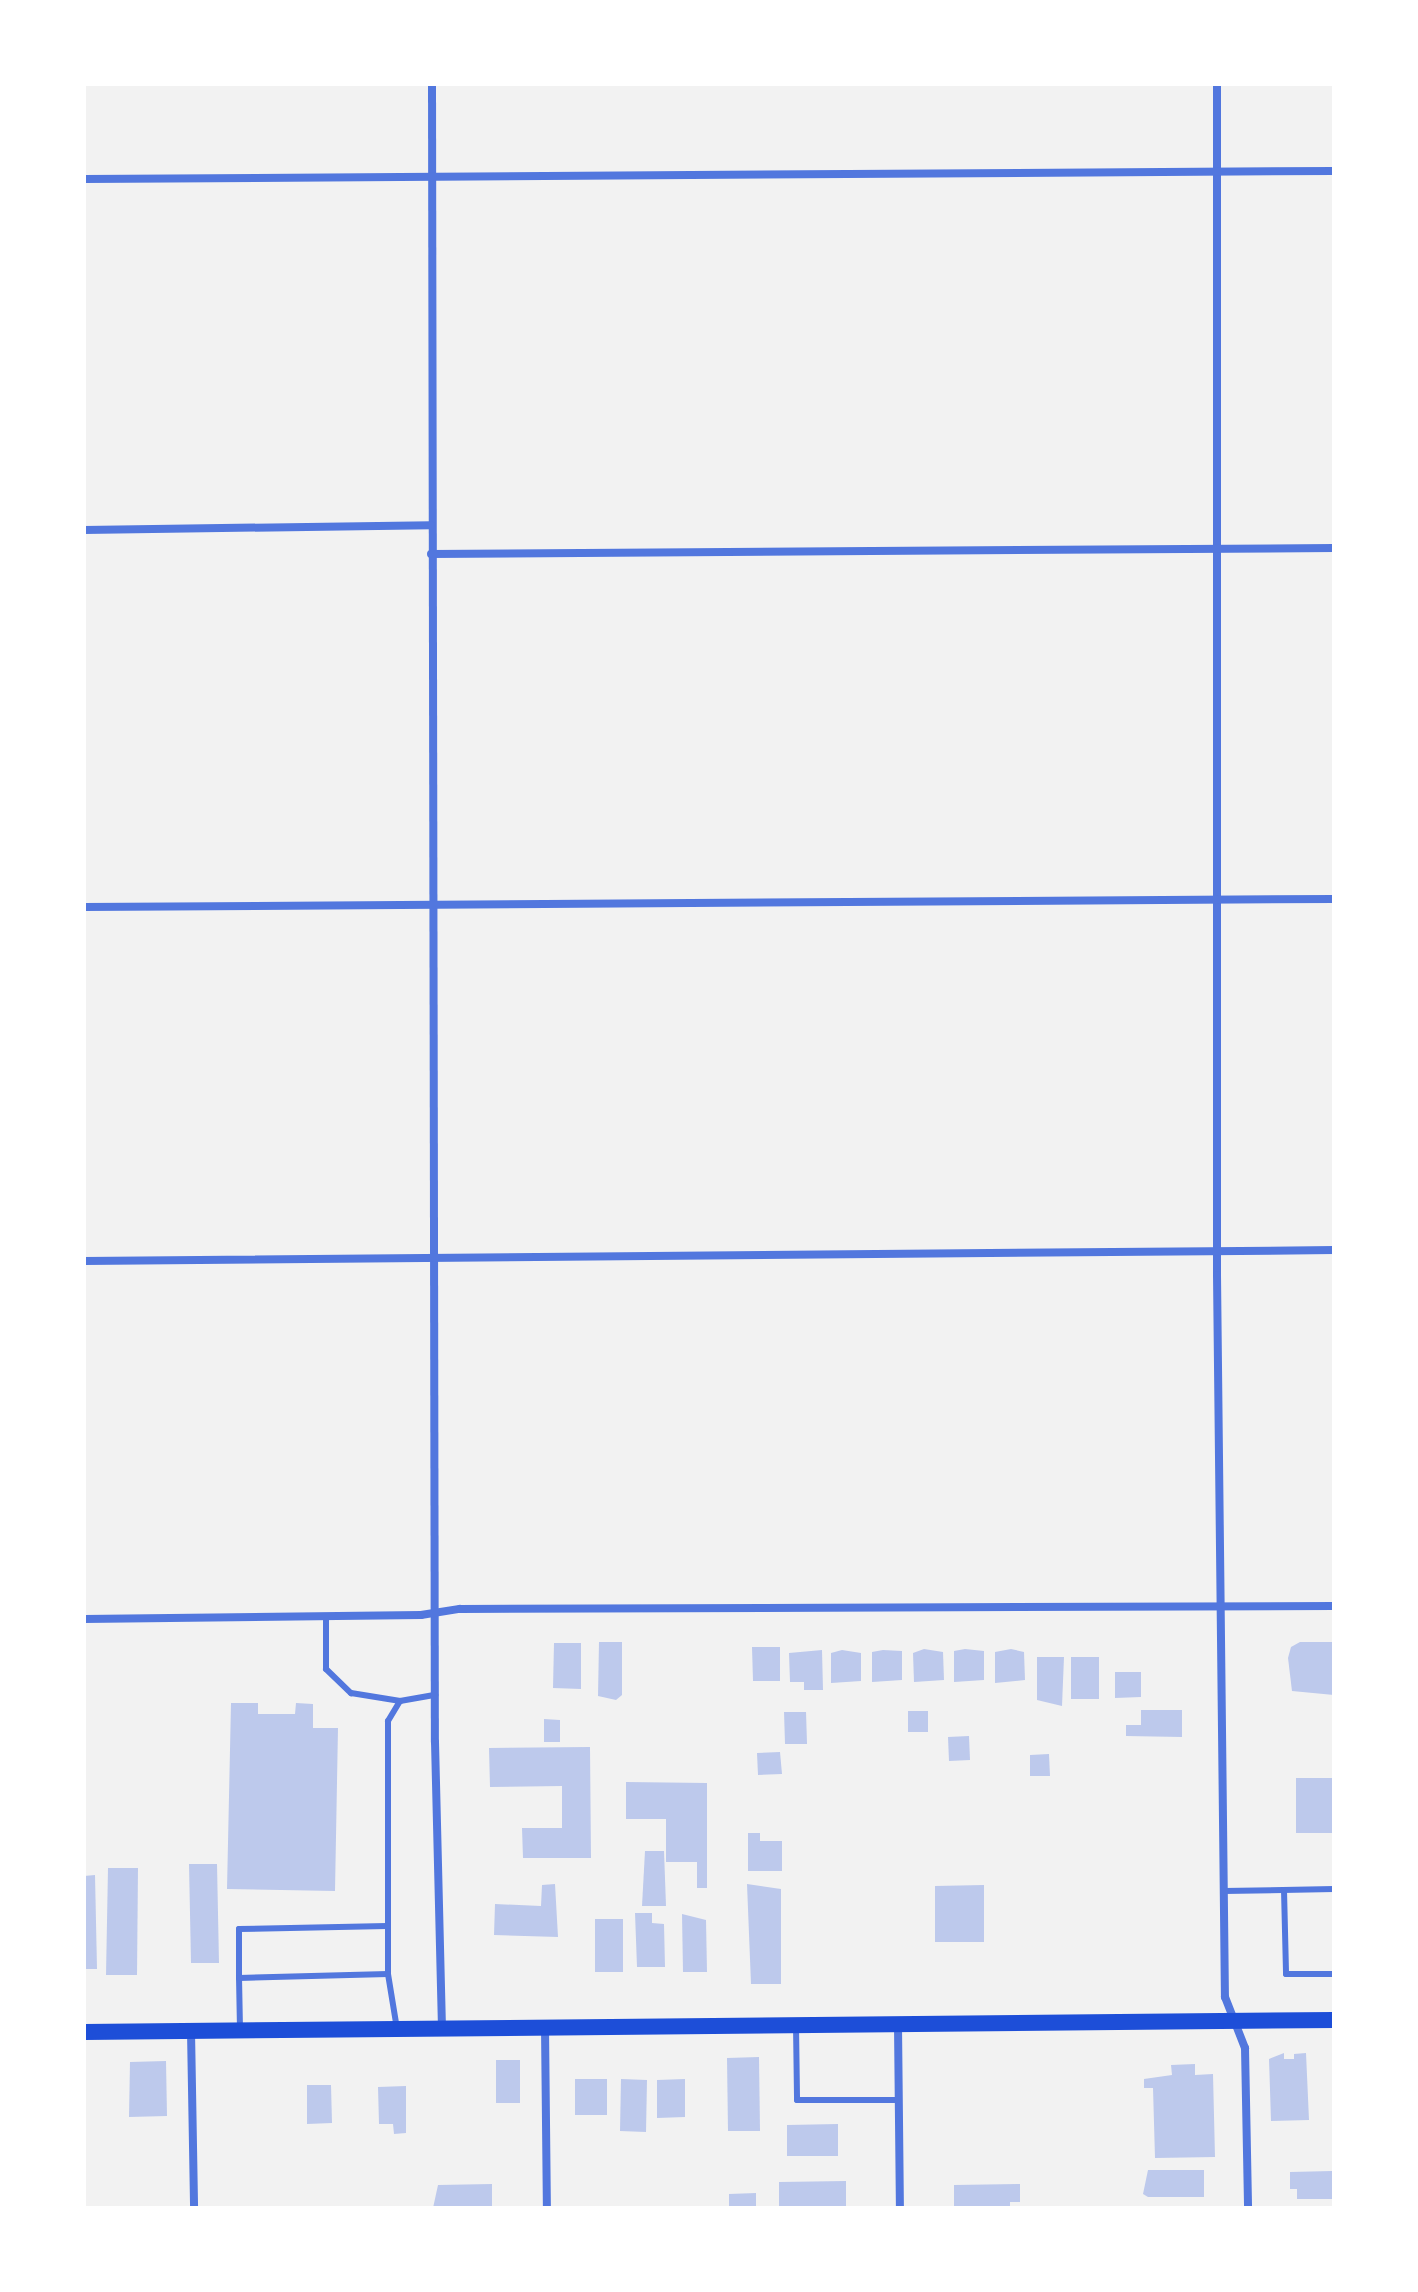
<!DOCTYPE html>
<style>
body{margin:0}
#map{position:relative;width:1418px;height:2292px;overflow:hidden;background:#f2f2f2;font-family:Lato,sans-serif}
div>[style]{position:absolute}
.building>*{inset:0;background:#bdc9ec}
.service>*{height:6px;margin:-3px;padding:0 3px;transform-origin:3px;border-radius:3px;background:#5277de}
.minor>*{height:8px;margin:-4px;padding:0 4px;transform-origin:4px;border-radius:4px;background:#5277de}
.secondary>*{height:16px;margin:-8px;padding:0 8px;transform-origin:8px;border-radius:8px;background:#1d4ed8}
span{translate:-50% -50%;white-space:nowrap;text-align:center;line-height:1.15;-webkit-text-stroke:7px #fff;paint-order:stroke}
.frame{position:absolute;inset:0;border:86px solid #fff;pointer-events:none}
</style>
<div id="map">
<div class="building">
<div style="clip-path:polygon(599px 1642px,622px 1642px,622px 1695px,616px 1700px,598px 1696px)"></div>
<div style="clip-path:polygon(1300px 1642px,1334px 1642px,1334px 1695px,1292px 1691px,1288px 1658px,1291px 1647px)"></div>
<div style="clip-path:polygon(554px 1643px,581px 1643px,581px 1689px,553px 1688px)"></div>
<div style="clip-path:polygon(752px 1647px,780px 1647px,780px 1681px,753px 1681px)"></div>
<div style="clip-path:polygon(924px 1649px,943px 1652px,944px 1680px,914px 1682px,913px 1653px)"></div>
<div style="clip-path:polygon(965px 1649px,984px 1651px,984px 1680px,954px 1682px,954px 1651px)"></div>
<div style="clip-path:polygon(1011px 1649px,1024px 1652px,1025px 1680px,995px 1683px,995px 1652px)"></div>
<div style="clip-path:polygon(822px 1650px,823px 1690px,804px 1690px,804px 1682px,790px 1682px,789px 1653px)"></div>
<div style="clip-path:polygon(842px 1650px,861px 1653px,861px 1681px,831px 1683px,831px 1653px)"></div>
<div style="clip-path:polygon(883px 1650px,902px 1651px,902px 1680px,872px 1682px,872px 1652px)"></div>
<div style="clip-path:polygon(1037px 1657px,1064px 1657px,1062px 1706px,1037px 1700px)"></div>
<div style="clip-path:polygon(1071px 1657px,1099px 1657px,1099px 1699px,1071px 1699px)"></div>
<div style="clip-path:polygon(1115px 1672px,1141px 1672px,1141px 1697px,1115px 1698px)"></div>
<div style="clip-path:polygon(231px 1703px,258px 1703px,258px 1714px,295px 1714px,296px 1703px,313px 1704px,313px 1728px,338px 1728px,335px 1891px,227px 1889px)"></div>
<div style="clip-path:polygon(1141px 1710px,1182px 1710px,1182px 1737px,1126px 1736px,1126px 1725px,1141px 1725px)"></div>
<div style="clip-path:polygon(908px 1711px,928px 1711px,928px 1732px,908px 1732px)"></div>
<div style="clip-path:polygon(784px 1712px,806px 1712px,807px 1744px,785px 1744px)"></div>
<div style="clip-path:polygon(544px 1719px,560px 1720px,560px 1742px,544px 1742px)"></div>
<div style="clip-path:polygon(969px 1736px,970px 1760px,949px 1761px,948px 1737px)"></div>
<div style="clip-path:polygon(590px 1747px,591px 1858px,523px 1858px,522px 1828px,562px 1828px,562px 1786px,490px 1787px,489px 1748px)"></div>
<div style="clip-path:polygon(780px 1752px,782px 1774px,758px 1775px,757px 1753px)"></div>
<div style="clip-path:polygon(1049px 1754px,1050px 1776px,1030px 1776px,1030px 1755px)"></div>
<div style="clip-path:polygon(1296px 1778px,1334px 1778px,1334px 1833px,1296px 1833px)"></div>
<div style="clip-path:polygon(626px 1782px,707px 1783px,707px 1888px,697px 1888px,697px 1862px,666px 1862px,666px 1819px,626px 1819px)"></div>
<div style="clip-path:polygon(748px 1833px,760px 1833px,760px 1841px,782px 1841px,782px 1871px,748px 1871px)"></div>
<div style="clip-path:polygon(645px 1851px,664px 1851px,666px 1906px,642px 1906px)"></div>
<div style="clip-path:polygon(189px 1864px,217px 1864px,219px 1963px,191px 1963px)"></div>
<div style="clip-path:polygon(108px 1868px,138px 1868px,137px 1975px,106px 1975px)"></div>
<div style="clip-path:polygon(95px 1875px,97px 1969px,84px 1969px,84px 1876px)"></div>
<div style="clip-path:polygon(555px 1884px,558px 1937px,494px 1935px,495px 1904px,541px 1906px,542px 1885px)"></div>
<div style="clip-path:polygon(747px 1884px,781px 1889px,781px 1984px,751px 1984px)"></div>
<div style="clip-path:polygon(984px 1885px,984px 1942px,935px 1942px,935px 1886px)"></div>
<div style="clip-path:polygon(635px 1913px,652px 1913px,652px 1923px,664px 1924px,665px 1967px,637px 1967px)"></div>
<div style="clip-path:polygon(682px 1914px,706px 1920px,707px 1972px,683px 1972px)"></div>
<div style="clip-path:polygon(595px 1919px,623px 1919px,623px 1972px,595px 1972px)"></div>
<div style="clip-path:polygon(1284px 2053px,1284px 2059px,1294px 2059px,1294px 2054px,1306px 2053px,1309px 2120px,1271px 2121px,1269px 2059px)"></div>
<div style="clip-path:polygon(759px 2057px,760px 2131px,728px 2131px,727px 2058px)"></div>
<div style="clip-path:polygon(496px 2060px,520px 2060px,520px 2103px,496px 2103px)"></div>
<div style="clip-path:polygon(166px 2061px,167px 2116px,129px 2117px,130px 2062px)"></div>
<div style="clip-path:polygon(1195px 2064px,1195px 2075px,1213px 2074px,1215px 2157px,1155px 2158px,1153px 2088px,1144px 2088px,1144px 2079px,1172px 2075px,1171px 2065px)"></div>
<div style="clip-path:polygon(575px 2079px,607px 2079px,607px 2115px,575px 2115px)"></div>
<div style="clip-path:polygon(621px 2079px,647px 2080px,646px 2132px,620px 2131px)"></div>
<div style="clip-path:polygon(685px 2079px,685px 2117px,657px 2118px,657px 2080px)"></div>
<div style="clip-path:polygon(307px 2085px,331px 2085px,332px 2123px,307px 2124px)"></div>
<div style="clip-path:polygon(406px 2086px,406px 2133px,394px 2134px,393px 2124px,379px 2124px,378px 2087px)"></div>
<div style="clip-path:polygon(838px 2124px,838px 2156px,787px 2156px,787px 2125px)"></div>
<div style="clip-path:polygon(1148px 2170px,1204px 2170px,1204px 2197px,1148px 2197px,1143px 2194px)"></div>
<div style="clip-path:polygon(1332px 2171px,1333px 2199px,1297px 2199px,1297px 2189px,1290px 2189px,1290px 2172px)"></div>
<div style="clip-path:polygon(846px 2181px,846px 2208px,779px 2208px,779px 2182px)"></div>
<div style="clip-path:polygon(492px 2184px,492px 2208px,433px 2208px,438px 2185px)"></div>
<div style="clip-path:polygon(1020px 2184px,1020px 2202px,1010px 2202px,1010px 2208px,954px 2208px,954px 2185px)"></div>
<div style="clip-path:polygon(756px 2193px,756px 2208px,729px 2208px,729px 2194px)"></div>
</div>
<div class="service">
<div style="left:326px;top:1617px;width:52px;rotate:90deg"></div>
<div style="left:326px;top:1669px;width:35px;rotate:44deg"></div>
<div style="left:351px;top:1693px;width:50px;rotate:9.3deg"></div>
<div style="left:1284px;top:1890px;width:84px;rotate:88.6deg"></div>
<div style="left:1286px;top:1974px;width:48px"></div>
<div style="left:1224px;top:1891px;width:110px;rotate:-1deg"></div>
<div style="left:388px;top:1974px;width:253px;rotate:-90deg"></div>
<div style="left:388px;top:1721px;width:23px;rotate:-59deg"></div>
<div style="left:400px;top:1701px;width:36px;rotate:-10deg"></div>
<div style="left:239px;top:1978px;width:49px;rotate:-90deg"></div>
<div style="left:239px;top:1929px;width:148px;rotate:-1.2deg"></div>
<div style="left:796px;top:2025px;width:75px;rotate:89.2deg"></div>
<div style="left:797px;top:2100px;width:102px"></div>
<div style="left:240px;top:2029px;width:51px;rotate:-91.1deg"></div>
<div style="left:239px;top:1978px;width:149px;rotate:-1.5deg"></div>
<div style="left:388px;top:1974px;width:56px;rotate:80.7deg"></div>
</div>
<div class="minor">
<div style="left:432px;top:84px;width:1658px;rotate:89.9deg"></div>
<div style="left:435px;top:1742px;width:286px;rotate:88.6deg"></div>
<div style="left:1217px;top:84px;width:1191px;rotate:90deg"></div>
<div style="left:1217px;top:1275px;width:722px;rotate:89.37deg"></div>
<div style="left:1225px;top:1997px;width:55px;rotate:68.6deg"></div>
<div style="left:1245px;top:2048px;width:160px;rotate:88.9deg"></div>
<div style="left:84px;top:179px;width:1250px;rotate:-0.37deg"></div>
<div style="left:84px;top:530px;width:347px;rotate:-0.8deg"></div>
<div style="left:431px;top:554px;width:903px;rotate:-0.38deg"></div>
<div style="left:84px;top:907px;width:1250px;rotate:-0.37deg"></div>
<div style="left:84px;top:1261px;width:1250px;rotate:-0.5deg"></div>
<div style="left:84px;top:1619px;width:337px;rotate:-0.7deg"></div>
<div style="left:421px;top:1615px;width:39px;rotate:-9deg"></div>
<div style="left:460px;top:1609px;width:874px;rotate:-0.2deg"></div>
<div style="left:898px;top:2025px;width:183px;rotate:89.4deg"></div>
<div style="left:545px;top:2027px;width:181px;rotate:89.4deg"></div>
<div style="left:191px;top:2031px;width:177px;rotate:89deg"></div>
</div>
<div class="secondary">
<div style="left:84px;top:2032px;width:1250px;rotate:-0.55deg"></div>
</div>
<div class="frame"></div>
</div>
